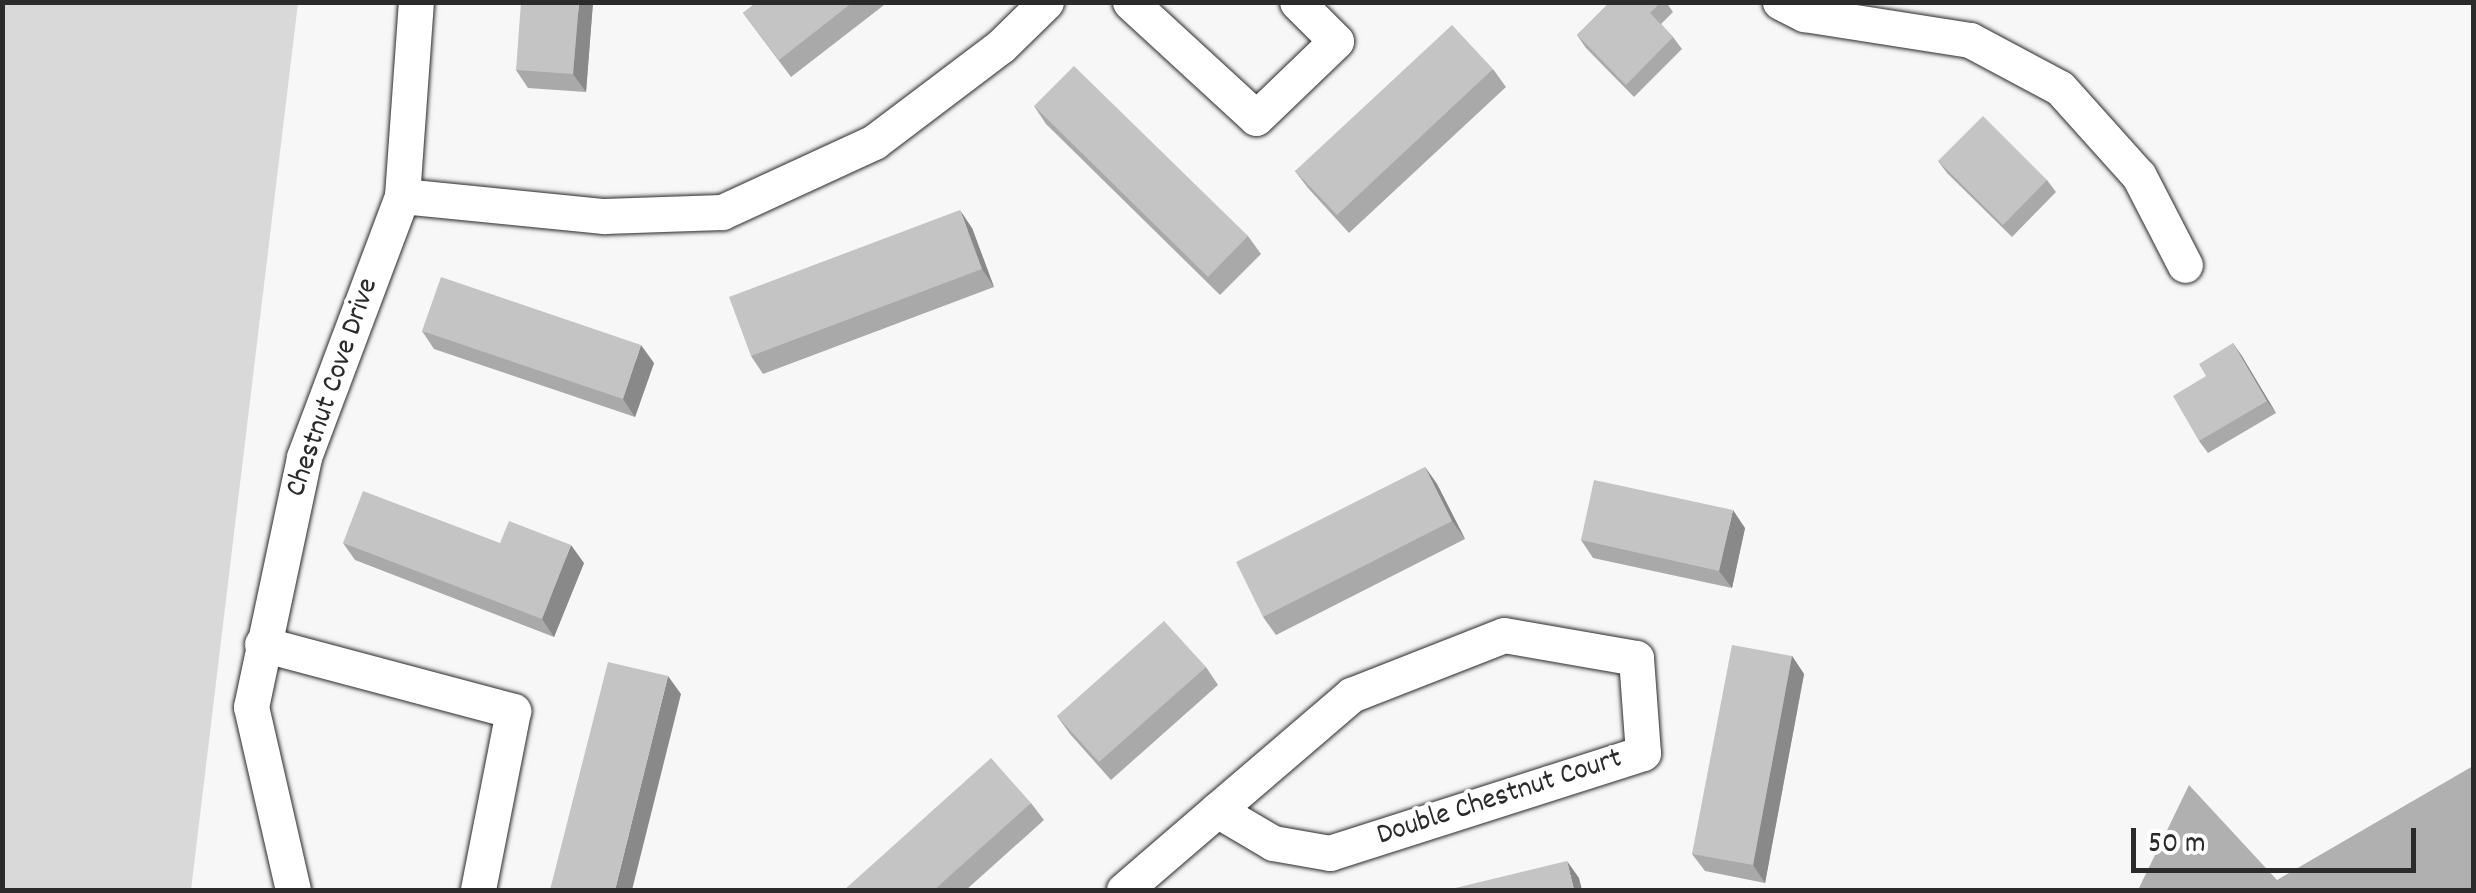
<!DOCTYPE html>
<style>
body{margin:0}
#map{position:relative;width:2476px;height:893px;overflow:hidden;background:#f7f7f7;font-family:Dekko,sans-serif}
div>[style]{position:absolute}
.green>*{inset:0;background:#d9d9d9}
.water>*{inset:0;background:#b0b0b0}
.roads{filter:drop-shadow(0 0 2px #2b2b2b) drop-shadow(0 0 2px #2b2b2b)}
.street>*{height:35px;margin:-17.5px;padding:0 17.5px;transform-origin:17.5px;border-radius:17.5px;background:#fff}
.wall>*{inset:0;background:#a9a9a9}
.shaded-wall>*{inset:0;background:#898989}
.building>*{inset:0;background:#c4c4c4}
span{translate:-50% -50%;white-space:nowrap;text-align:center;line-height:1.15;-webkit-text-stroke:8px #fff;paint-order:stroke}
.street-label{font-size:30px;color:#2b2b2b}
.frame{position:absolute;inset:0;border:5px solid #2b2b2b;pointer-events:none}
.scale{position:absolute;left:2131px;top:828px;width:285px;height:45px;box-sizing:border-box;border:5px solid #2b2b2b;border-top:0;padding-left:12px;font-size:30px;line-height:35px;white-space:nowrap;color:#2b2b2b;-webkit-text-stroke:8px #fff;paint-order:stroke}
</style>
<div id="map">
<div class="green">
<div style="clip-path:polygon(2px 3px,298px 3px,191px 890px,3px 890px)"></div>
</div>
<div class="water">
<div style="clip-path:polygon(2473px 766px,2473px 890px,2138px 890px,2189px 785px,2277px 880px)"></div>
</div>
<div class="roads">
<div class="street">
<div style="left:1130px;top:2px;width:171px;rotate:42.6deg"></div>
<div style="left:1256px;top:118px;width:111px;rotate:-43.9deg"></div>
<div style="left:1336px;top:41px;width:55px;rotate:-135deg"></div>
<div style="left:1780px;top:2px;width:27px;rotate:27deg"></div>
<div style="left:1804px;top:14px;width:168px;rotate:8.9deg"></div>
<div style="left:1970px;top:40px;width:102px;rotate:28.1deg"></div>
<div style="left:2060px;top:88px;width:118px;rotate:48.1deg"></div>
<div style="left:2139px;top:176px;width:100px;rotate:62.7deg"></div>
<div style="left:402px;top:196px;width:203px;rotate:5.7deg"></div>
<div style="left:604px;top:216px;width:118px;rotate:-1.9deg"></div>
<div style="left:722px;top:212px;width:167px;rotate:-24.7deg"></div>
<div style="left:874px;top:142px;width:159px;rotate:-37.1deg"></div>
<div style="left:1001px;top:46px;width:63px;rotate:-44.4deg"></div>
<div style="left:262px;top:644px;width:260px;rotate:14.9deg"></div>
<div style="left:513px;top:711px;width:182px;rotate:101.1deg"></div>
<div style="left:293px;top:890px;width:188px;rotate:-102.9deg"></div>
<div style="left:251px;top:707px;width:256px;rotate:-78deg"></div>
<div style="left:304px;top:457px;width:279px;rotate:-69.4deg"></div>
<div style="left:402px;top:196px;width:195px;rotate:-85.9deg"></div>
<div style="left:1124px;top:890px;width:123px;rotate:-40.7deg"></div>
<div style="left:1217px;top:810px;width:177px;rotate:-40.6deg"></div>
<div style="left:1351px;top:695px;width:164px;rotate:-21.4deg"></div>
<div style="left:1504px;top:635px;width:134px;rotate:9.9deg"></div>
<div style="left:1636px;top:658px;width:95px;rotate:85.8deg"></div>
<div style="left:1643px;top:753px;width:329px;rotate:162.3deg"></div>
<div style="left:1330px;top:853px;width:58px;rotate:-170deg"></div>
<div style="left:1273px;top:843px;width:65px;rotate:-149.5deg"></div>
</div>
</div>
<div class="wall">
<div style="clip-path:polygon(593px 2px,586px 92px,528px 88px,516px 70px)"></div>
<div style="clip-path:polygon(757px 2px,888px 2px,791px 77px,743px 13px)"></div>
<div style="clip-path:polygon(1610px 2px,1666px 2px,1673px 12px,1661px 24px,1673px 37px,1682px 49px,1634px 97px,1586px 48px,1577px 35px)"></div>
<div style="clip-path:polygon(1493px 69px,1506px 87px,1349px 233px,1308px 188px,1295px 171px)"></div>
<div style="clip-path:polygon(1034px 106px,1248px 236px,1261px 254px,1220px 295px,1046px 124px)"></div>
<div style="clip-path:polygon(1938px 161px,2047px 180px,2056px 192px,2012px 237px,1947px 173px)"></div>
<div style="clip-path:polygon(972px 228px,994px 287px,763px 374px,751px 356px)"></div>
<div style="clip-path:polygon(422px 331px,654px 363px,635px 417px,434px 349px)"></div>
<div style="clip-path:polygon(2233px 343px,2276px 413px,2208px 453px,2199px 441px)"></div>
<div style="clip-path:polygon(1425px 467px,1437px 484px,1465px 539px,1276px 635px,1263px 617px)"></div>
<div style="clip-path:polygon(1745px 528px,1732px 588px,1593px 558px,1581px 540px)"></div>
<div style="clip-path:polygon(343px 543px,500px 543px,584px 563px,554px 637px,355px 560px)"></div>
<div style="clip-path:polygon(1792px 656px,1804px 674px,1765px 883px,1705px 871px,1692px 854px)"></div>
<div style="clip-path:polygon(1206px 667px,1218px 685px,1111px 780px,1070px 734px,1057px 716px)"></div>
<div style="clip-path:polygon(1031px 803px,1044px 820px,966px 890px,844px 890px)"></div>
</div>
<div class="shaded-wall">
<div style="clip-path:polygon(579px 2px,593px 2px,586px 92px,573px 74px)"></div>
<div style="clip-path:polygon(960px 210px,972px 228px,994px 287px,982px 269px)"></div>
<div style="clip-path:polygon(2233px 343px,2242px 356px,2276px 413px,2267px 401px)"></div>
<div style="clip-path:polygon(641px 345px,654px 363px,635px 417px,623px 399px)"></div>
<div style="clip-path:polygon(1425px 467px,1437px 484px,1465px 539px,1452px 521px)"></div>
<div style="clip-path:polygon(1733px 510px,1745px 528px,1732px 588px,1719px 571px)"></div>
<div style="clip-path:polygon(571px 545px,584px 563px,554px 637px,542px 619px)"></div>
<div style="clip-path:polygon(1792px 656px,1804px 674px,1765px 883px,1753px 865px)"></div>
<div style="clip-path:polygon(668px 676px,681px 694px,632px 890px,615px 890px)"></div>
<div style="clip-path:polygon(1567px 861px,1579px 878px,1582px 890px,1574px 890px)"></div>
</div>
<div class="building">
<div style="clip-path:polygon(521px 2px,579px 2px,573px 74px,516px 70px)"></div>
<div style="clip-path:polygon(757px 2px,853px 2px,779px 60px,743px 13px)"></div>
<div style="clip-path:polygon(1610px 2px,1661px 2px,1650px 13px,1673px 37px,1626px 85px,1577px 35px)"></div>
<div style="clip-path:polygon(1452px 25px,1493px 69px,1337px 215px,1295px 171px)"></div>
<div style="clip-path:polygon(1074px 66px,1248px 236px,1208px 277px,1034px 106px)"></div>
<div style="clip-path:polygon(1983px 116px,2047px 180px,2003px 225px,1938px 161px)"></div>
<div style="clip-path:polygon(960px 210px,982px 269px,751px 356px,729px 297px)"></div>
<div style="clip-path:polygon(441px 277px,641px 345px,623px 399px,422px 331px)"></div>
<div style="clip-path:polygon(2233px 343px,2267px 401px,2199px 441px,2173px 396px,2206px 376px,2199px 364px)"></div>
<div style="clip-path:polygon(1425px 467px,1452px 521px,1263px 617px,1236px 562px)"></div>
<div style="clip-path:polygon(1594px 480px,1733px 510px,1719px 571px,1581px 540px)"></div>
<div style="clip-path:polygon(363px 491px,500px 543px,509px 521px,571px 545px,542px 619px,343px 543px)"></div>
<div style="clip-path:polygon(1164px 621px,1206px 667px,1099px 762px,1057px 716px)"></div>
<div style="clip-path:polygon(1732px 645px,1792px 656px,1753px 865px,1692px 854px)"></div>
<div style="clip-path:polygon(608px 662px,668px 676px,615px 890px,550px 890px)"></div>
<div style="clip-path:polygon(991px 758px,1031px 803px,934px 890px,844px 890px)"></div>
<div style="clip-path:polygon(1567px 861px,1574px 890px,1447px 890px)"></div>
</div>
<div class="street-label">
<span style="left:334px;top:388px;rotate:-71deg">Chestnut Cove Drive</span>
<span style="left:1500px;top:799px;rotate:-18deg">Double Chestnut Court</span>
</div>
<div class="frame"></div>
<div class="scale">50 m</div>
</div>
